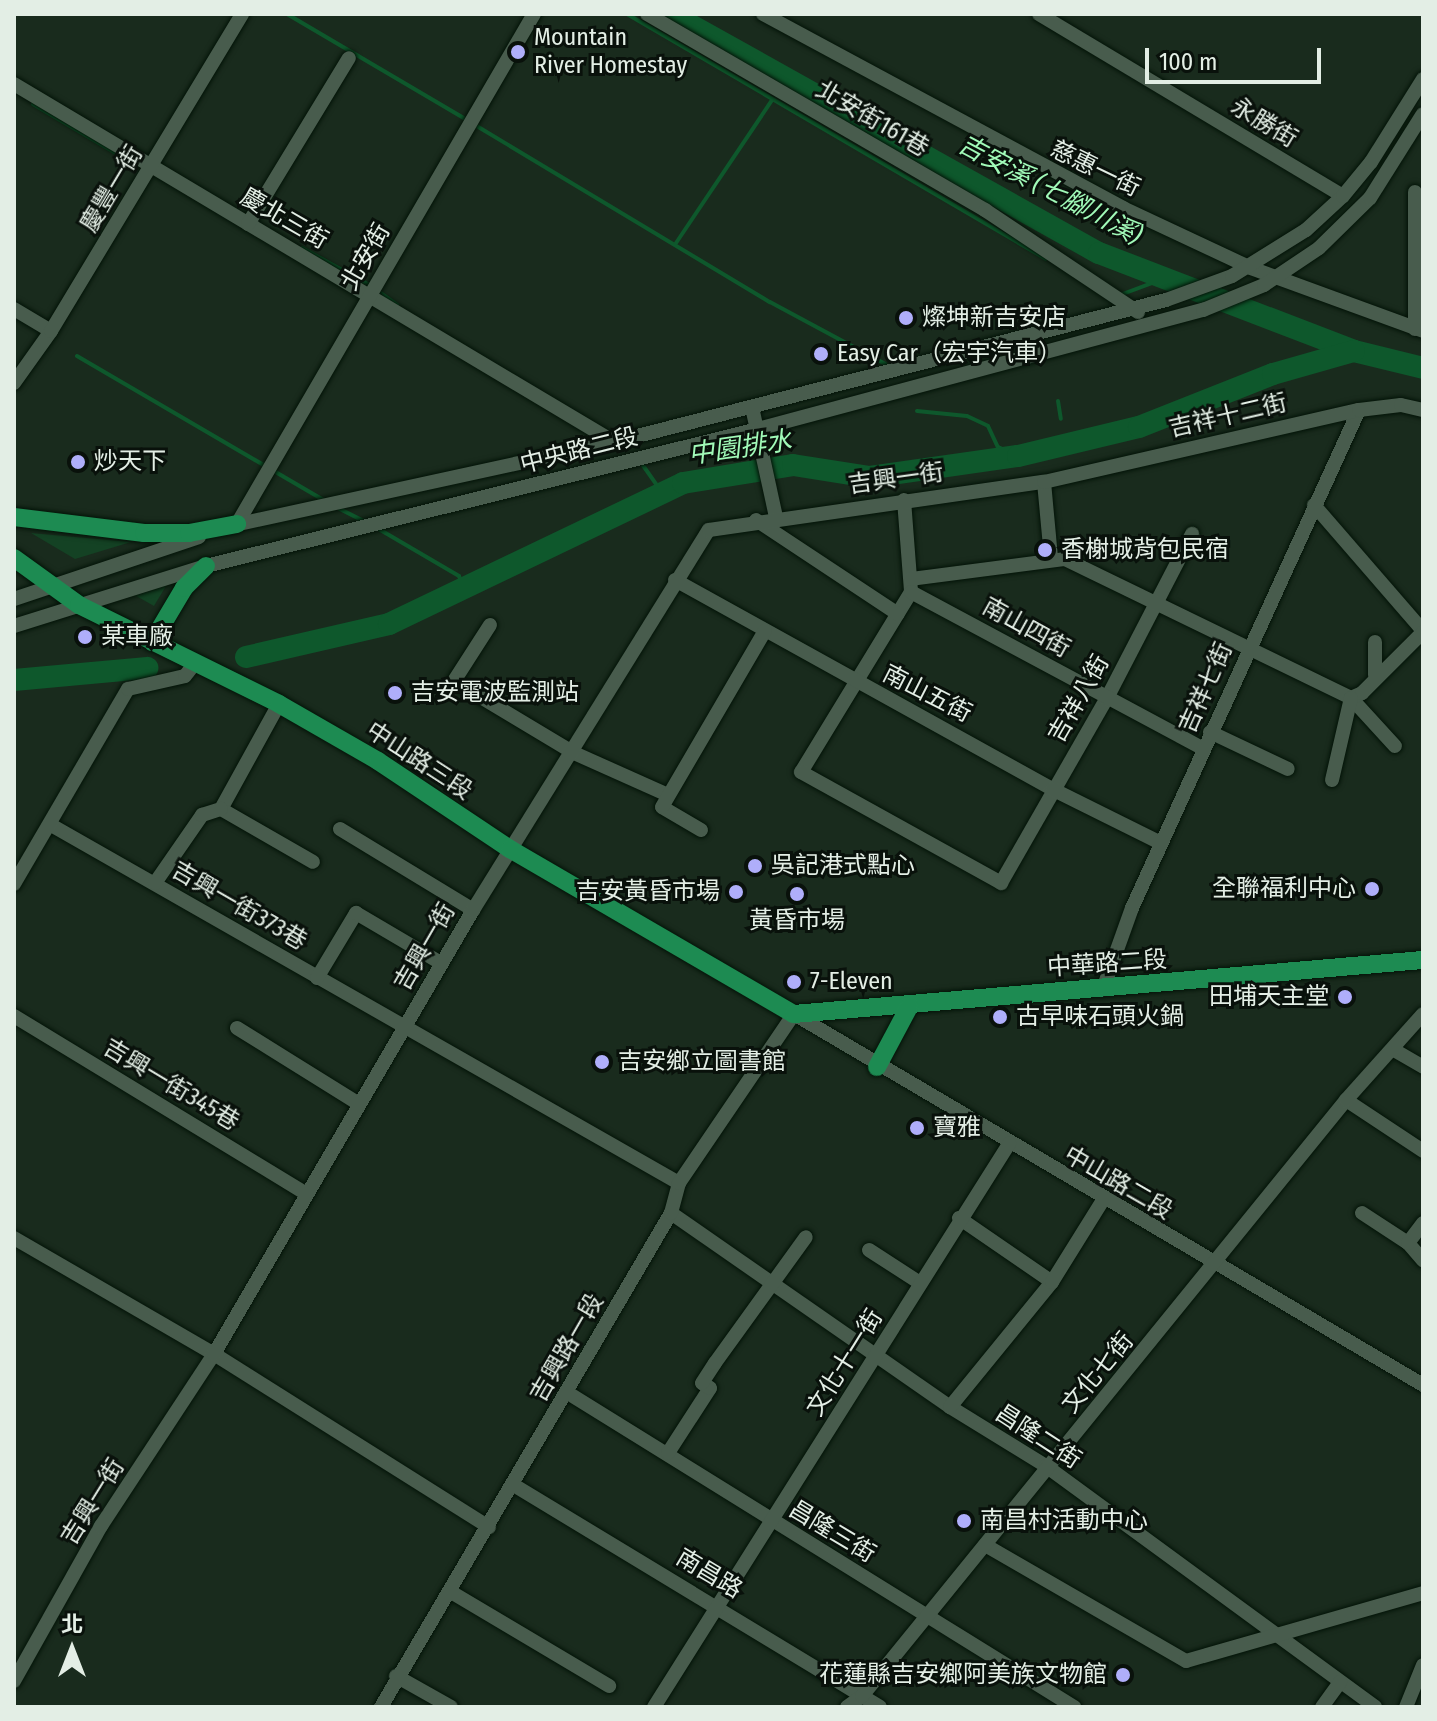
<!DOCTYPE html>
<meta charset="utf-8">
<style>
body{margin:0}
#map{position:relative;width:1437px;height:1721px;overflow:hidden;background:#192b1d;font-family:"Fira Sans Condensed","Noto Sans TC",sans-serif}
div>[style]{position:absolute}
.green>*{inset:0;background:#144224}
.stream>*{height:4px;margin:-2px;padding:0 2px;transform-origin:2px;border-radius:2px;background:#0e582c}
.river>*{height:22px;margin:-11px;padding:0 11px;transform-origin:11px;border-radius:11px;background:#0e582c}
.roads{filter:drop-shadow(0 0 2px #031307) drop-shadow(0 0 2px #031307)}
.minor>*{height:14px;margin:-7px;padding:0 7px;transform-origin:7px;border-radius:7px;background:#485c4d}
.major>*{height:18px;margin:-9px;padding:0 9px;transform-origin:9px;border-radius:9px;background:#1d8b52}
.dots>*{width:22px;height:22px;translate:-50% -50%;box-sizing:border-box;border:4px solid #09110b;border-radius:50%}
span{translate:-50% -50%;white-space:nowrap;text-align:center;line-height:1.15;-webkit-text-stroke:6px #09110b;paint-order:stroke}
.poi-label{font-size:24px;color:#e3eee5}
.left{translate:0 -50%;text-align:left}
.right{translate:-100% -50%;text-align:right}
.street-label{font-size:24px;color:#e3eee5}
.water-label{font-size:26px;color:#a1fab8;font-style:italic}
.frame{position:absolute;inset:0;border:16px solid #e3eee5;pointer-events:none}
.north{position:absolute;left:32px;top:1609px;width:80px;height:80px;-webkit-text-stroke:6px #09110b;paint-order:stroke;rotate:0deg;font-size:22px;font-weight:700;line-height:32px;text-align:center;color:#e3eee5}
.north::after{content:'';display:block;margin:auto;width:28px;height:36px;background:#e3eee5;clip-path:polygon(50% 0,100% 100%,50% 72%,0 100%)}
.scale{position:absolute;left:1145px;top:48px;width:176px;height:36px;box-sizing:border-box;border:4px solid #e3eee5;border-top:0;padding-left:10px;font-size:24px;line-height:28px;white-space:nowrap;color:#e3eee5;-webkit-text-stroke:6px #09110b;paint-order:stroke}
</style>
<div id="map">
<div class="green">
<div style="clip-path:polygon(31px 533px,131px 542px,75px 559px)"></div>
<div style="clip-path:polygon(172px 576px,154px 606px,122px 588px)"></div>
</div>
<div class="stream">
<div style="left:287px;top:14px;width:209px;rotate:30.5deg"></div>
<div style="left:627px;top:14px;width:485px;rotate:30.3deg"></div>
<div style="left:33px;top:104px;width:114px;rotate:30.6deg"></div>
<div style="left:475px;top:125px;width:344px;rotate:31deg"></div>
<div style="left:770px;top:302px;width:131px;rotate:28.3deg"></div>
<div style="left:676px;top:243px;width:172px;rotate:-56.1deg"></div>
<div style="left:302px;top:248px;width:79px;rotate:28.8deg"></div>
<div style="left:378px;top:291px;width:24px;rotate:36deg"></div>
<div style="left:1120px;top:295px;width:46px;rotate:-20.4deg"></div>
<div style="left:77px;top:356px;width:285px;rotate:30.3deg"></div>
<div style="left:1058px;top:401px;width:18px;rotate:81deg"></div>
<div style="left:917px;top:411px;width:50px;rotate:5.7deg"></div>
<div style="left:967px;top:416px;width:23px;rotate:25deg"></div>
<div style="left:988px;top:426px;width:23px;rotate:65deg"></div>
<div style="left:998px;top:447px;width:22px;rotate:24deg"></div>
<div style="left:642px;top:464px;width:35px;rotate:55deg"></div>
<div style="left:338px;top:508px;width:30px;rotate:27deg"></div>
<div style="left:377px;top:528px;width:95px;rotate:30.3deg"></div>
<div style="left:459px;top:576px;width:11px;rotate:68deg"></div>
</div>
<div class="river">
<div style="left:671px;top:14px;width:490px;rotate:29.2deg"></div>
<div style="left:1099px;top:253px;width:273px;rotate:21deg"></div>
<div style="left:1354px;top:351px;width:71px;rotate:13.8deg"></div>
<div style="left:246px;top:657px;width:147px;rotate:-13deg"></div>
<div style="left:389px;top:624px;width:326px;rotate:-25.6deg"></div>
<div style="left:683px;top:483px;width:111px;rotate:-9.3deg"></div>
<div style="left:793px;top:465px;width:78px;rotate:8.9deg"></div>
<div style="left:870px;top:477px;width:149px;rotate:-8.1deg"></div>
<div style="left:1018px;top:456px;width:124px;rotate:-13.5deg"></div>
<div style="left:1139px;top:427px;width:144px;rotate:-21.6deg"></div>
<div style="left:1273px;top:374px;width:84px;rotate:-15.9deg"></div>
<div style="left:14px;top:680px;width:134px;rotate:-5.2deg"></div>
</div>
<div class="roads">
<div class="minor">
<div style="left:647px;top:14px;width:391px;rotate:30.1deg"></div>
<div style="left:985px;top:210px;width:184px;rotate:33.7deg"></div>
<div style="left:763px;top:14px;width:409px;rotate:28.3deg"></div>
<div style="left:1123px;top:208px;width:141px;rotate:25.1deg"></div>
<div style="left:1251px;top:268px;width:183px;rotate:20.1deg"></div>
<div style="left:1039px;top:14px;width:354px;rotate:30.9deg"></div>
<div style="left:14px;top:84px;width:699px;rotate:30.82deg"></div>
<div style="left:1415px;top:192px;width:137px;rotate:90deg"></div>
<div style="left:248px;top:224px;width:194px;rotate:-58.7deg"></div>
<div style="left:14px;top:309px;width:43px;rotate:30.7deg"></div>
<div style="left:14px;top:383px;width:64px;rotate:-54.6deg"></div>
<div style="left:51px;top:331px;width:370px;rotate:-58.9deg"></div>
<div style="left:752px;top:407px;width:113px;rotate:77.7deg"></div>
<div style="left:1044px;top:482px;width:76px;rotate:84.7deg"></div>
<div style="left:904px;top:500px;width:92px;rotate:85.6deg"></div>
<div style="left:911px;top:592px;width:211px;rotate:121.4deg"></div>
<div style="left:801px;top:772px;width:229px;rotate:29deg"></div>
<div style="left:1001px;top:883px;width:213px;rotate:-60.2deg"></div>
<div style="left:1107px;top:698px;width:185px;rotate:-62.6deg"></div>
<div style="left:1314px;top:505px;width:167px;rotate:49.1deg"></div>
<div style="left:756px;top:520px;width:170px;rotate:33.5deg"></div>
<div style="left:237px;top:524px;width:590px;rotate:-59.79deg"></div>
<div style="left:230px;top:526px;width:393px;rotate:-12.3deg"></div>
<div style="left:614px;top:442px;width:570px;rotate:-14.43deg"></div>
<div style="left:1166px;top:300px;width:70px;rotate:-20deg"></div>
<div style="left:1232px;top:276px;width:87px;rotate:-31.9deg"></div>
<div style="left:1306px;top:230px;width:50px;rotate:-42.6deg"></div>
<div style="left:1343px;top:196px;width:44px;rotate:-50.5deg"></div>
<div style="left:1371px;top:162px;width:98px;rotate:-57.9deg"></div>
<div style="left:911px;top:579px;width:155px;rotate:-7.4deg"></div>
<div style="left:1065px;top:559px;width:318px;rotate:25.9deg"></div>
<div style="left:1351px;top:698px;width:65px;rotate:47.5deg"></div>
<div style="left:675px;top:580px;width:431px;rotate:29deg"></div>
<div style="left:1052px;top:789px;width:122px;rotate:26.4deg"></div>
<div style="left:911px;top:592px;width:332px;rotate:28.2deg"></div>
<div style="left:14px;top:599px;width:195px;rotate:-18.5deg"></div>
<div style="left:490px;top:625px;width:67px;rotate:122.7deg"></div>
<div style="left:454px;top:681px;width:140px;rotate:31deg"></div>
<div style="left:574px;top:753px;width:103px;rotate:24.1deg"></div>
<div style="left:14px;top:626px;width:201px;rotate:-17.4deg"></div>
<div style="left:206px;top:566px;width:569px;rotate:-13.94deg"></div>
<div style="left:758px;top:429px;width:461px;rotate:-15deg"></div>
<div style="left:1203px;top:310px;width:66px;rotate:-22.3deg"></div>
<div style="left:1264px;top:285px;width:66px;rotate:-33.9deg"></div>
<div style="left:1319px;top:248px;width:71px;rotate:-44.4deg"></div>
<div style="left:1370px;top:198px;width:99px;rotate:-57.8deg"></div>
<div style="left:1375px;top:642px;width:33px;rotate:90deg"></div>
<div style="left:1351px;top:698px;width:12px;rotate:-24deg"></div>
<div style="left:1362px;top:693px;width:86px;rotate:-45deg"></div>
<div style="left:1210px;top:732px;width:86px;rotate:25.4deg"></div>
<div style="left:1332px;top:780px;width:84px;rotate:-77deg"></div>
<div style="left:221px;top:809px;width:120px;rotate:-61.1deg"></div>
<div style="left:221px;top:809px;width:106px;rotate:29.9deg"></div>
<div style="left:51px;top:825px;width:723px;rotate:29.69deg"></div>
<div style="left:340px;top:829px;width:156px;rotate:31.3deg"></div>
<div style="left:701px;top:830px;width:45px;rotate:-149.5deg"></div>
<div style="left:662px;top:807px;width:204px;rotate:-59.7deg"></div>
<div style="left:155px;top:883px;width:83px;rotate:-55.3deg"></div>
<div style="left:202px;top:815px;width:20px;rotate:-18deg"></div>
<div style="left:14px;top:884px;width:226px;rotate:-59.7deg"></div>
<div style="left:128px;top:689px;width:58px;rotate:-12.8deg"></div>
<div style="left:185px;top:676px;width:16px;rotate:-52deg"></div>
<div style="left:317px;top:978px;width:76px;rotate:-59deg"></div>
<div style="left:356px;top:913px;width:99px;rotate:30.5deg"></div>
<div style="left:1103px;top:989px;width:86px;rotate:-70.3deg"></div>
<div style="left:1132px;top:908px;width:547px;rotate:-65.5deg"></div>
<div style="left:14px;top:1016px;width:341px;rotate:31.3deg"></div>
<div style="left:237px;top:1028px;width:140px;rotate:31.9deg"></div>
<div style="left:1394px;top:1050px;width:34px;rotate:30deg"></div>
<div style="left:1346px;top:1100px;width:92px;rotate:33.5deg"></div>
<div style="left:671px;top:1213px;width:340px;rotate:34.8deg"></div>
<div style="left:950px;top:1407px;width:113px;rotate:31.6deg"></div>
<div style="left:1046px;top:1466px;width:408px;rotate:36.2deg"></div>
<div style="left:1362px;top:1213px;width:55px;rotate:33.1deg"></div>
<div style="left:1408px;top:1243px;width:23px;rotate:49deg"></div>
<div style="left:959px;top:1218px;width:113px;rotate:34.5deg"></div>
<div style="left:14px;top:1238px;width:231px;rotate:30.1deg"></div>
<div style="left:214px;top:1354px;width:325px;rotate:32.2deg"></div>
<div style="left:1408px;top:1243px;width:25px;rotate:-53deg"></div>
<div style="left:869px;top:1250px;width:61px;rotate:32.9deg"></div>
<div style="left:568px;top:1393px;width:596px;rotate:31.82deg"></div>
<div style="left:950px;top:1407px;width:161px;rotate:-50.8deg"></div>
<div style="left:1052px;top:1282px;width:97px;rotate:-58.1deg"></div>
<div style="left:668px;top:1453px;width:77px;rotate:-57.1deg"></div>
<div style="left:710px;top:1388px;width:9px;rotate:-148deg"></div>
<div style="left:702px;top:1383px;width:24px;rotate:-57deg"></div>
<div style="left:715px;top:1363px;width:155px;rotate:-54.2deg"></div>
<div style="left:512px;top:1484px;width:430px;rotate:31.2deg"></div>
<div style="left:985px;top:1545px;width:232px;rotate:30deg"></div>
<div style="left:1186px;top:1661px;width:247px;rotate:-16deg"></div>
<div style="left:451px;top:1592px;width:184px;rotate:30.7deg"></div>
<div style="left:396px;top:1676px;width:63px;rotate:29.4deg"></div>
<div style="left:14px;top:1681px;width:178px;rotate:-60.7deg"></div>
<div style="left:101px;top:1526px;width:206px;rotate:-56.7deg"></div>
<div style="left:214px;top:1354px;width:514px;rotate:-59.74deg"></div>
<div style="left:473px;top:910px;width:447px;rotate:-58.2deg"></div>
<div style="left:709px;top:530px;width:338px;rotate:-8.2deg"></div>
<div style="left:1044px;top:482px;width:323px;rotate:-12.9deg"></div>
<div style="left:1359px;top:410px;width:42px;rotate:-6.8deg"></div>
<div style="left:1401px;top:405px;width:23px;rotate:13deg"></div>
<div style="left:381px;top:1707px;width:573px;rotate:-59.59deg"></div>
<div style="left:671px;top:1213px;width:31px;rotate:-75deg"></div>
<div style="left:679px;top:1183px;width:204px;rotate:-55.8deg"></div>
<div style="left:794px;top:1014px;width:730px;rotate:30.53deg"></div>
<div style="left:654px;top:1707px;width:666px;rotate:-57.77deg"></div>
<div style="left:847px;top:1707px;width:19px;rotate:-36deg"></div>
<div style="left:862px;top:1696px;width:768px;rotate:-50.92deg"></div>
<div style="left:1346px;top:1100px;width:115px;rotate:-48.2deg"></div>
<div style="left:1322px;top:1707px;width:31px;rotate:-54deg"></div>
<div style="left:1406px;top:1707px;width:45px;rotate:-68deg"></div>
</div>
<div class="major">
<div style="left:14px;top:517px;width:131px;rotate:7deg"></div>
<div style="left:144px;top:533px;width:45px"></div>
<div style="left:189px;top:533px;width:49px;rotate:-10.6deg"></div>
<div style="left:14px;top:558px;width:80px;rotate:35.9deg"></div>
<div style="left:79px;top:605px;width:223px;rotate:26.3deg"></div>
<div style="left:279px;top:704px;width:114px;rotate:29.9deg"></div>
<div style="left:378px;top:761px;width:159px;rotate:33.7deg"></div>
<div style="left:510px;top:849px;width:328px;rotate:30.2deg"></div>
<div style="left:794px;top:1014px;width:631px;rotate:-4.91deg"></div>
<div style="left:152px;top:642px;width:63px;rotate:-59.3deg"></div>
<div style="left:184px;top:588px;width:31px;rotate:-45deg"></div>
<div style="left:877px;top:1067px;width:68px;rotate:-61.9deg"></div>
</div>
</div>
<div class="dots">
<div style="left:518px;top:52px;background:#afaefa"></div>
<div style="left:906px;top:318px;background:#afaefa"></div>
<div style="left:821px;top:354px;background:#afaefa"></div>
<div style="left:78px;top:462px;background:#afaefa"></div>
<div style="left:1045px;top:550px;background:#afaefa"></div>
<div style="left:85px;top:637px;background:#afaefa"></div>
<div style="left:395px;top:693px;background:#afaefa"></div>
<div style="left:755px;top:866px;background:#afaefa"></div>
<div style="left:1372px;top:889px;background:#afaefa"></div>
<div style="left:736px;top:892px;background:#afaefa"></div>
<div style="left:797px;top:894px;background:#afaefa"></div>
<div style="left:794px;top:982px;background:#afaefa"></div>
<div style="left:1345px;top:997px;background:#afaefa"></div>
<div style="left:1000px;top:1017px;background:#afaefa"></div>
<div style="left:602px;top:1062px;background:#afaefa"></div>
<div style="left:917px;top:1128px;background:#afaefa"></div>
<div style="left:964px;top:1521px;background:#afaefa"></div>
<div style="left:1123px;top:1675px;background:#afaefa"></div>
</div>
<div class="poi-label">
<span class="left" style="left:534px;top:52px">Mountain<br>River Homestay</span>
<span class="left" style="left:922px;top:318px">燦坤新吉安店</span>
<span class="left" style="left:837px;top:354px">Easy Car（宏宇汽車）</span>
<span class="left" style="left:94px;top:462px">炒天下</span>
<span class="left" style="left:1061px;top:550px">香榭城背包民宿</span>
<span class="left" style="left:101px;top:637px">某車廠</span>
<span class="left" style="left:411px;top:693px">吉安電波監測站</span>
<span class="left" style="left:771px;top:866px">吳記港式點心</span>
<span class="right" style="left:1356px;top:889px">全聯福利中心</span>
<span class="right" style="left:720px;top:892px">吉安黃昏市場</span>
<span style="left:797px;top:921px">黃昏市場</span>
<span class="left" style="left:810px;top:982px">7-Eleven</span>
<span class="right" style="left:1329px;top:997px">田埔天主堂</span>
<span class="left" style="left:1016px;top:1017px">古早味石頭火鍋</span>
<span class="left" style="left:618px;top:1062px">吉安鄉立圖書館</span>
<span class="left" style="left:933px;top:1128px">寶雅</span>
<span class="left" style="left:980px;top:1521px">南昌村活動中心</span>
<span class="right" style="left:1107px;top:1675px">花蓮縣吉安鄉阿美族文物館</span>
</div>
<div class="street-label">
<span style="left:872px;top:119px;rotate:30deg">北安街161巷</span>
<span style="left:1264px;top:123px;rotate:31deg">永勝街</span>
<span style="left:1095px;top:169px;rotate:26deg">慈惠一街</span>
<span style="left:112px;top:189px;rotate:-59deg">慶豐一街</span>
<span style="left:284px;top:219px;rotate:30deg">慶北三街</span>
<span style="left:366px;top:257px;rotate:-60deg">北安街</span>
<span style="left:1228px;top:416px;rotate:-13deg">吉祥十二街</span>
<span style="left:579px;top:451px;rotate:-14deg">中央路二段</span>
<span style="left:896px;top:479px;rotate:-8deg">吉興一街</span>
<span style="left:1026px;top:628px;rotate:29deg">南山四街</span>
<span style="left:1206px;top:688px;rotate:-66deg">吉祥七街</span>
<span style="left:927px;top:694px;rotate:27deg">南山五街</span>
<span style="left:1079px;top:699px;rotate:-60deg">吉祥八街</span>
<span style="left:419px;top:761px;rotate:33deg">中山路三段</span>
<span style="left:239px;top:906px;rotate:30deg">吉興一街373巷</span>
<span style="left:425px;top:947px;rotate:-60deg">吉興一街</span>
<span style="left:1107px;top:964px;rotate:-4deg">中華路二段</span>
<span style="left:171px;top:1085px;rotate:31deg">吉興一街345巷</span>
<span style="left:1118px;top:1183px;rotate:30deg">中山路二段</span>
<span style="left:567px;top:1348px;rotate:-60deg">吉興路一段</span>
<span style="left:845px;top:1363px;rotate:-58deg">文化十一街</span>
<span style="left:1098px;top:1373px;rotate:-50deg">文化七街</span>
<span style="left:1038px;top:1437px;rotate:33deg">昌隆二街</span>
<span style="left:93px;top:1502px;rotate:-58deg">吉興一街</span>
<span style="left:832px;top:1532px;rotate:31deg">昌隆三街</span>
<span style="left:709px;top:1574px;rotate:31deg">南昌路</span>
</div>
<div class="water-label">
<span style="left:1050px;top:190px;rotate:28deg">吉安溪 (七腳川溪)</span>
<span style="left:740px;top:448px;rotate:-8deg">中園排水</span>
</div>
<div class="frame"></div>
<div class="north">北</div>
<div class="scale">100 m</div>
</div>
